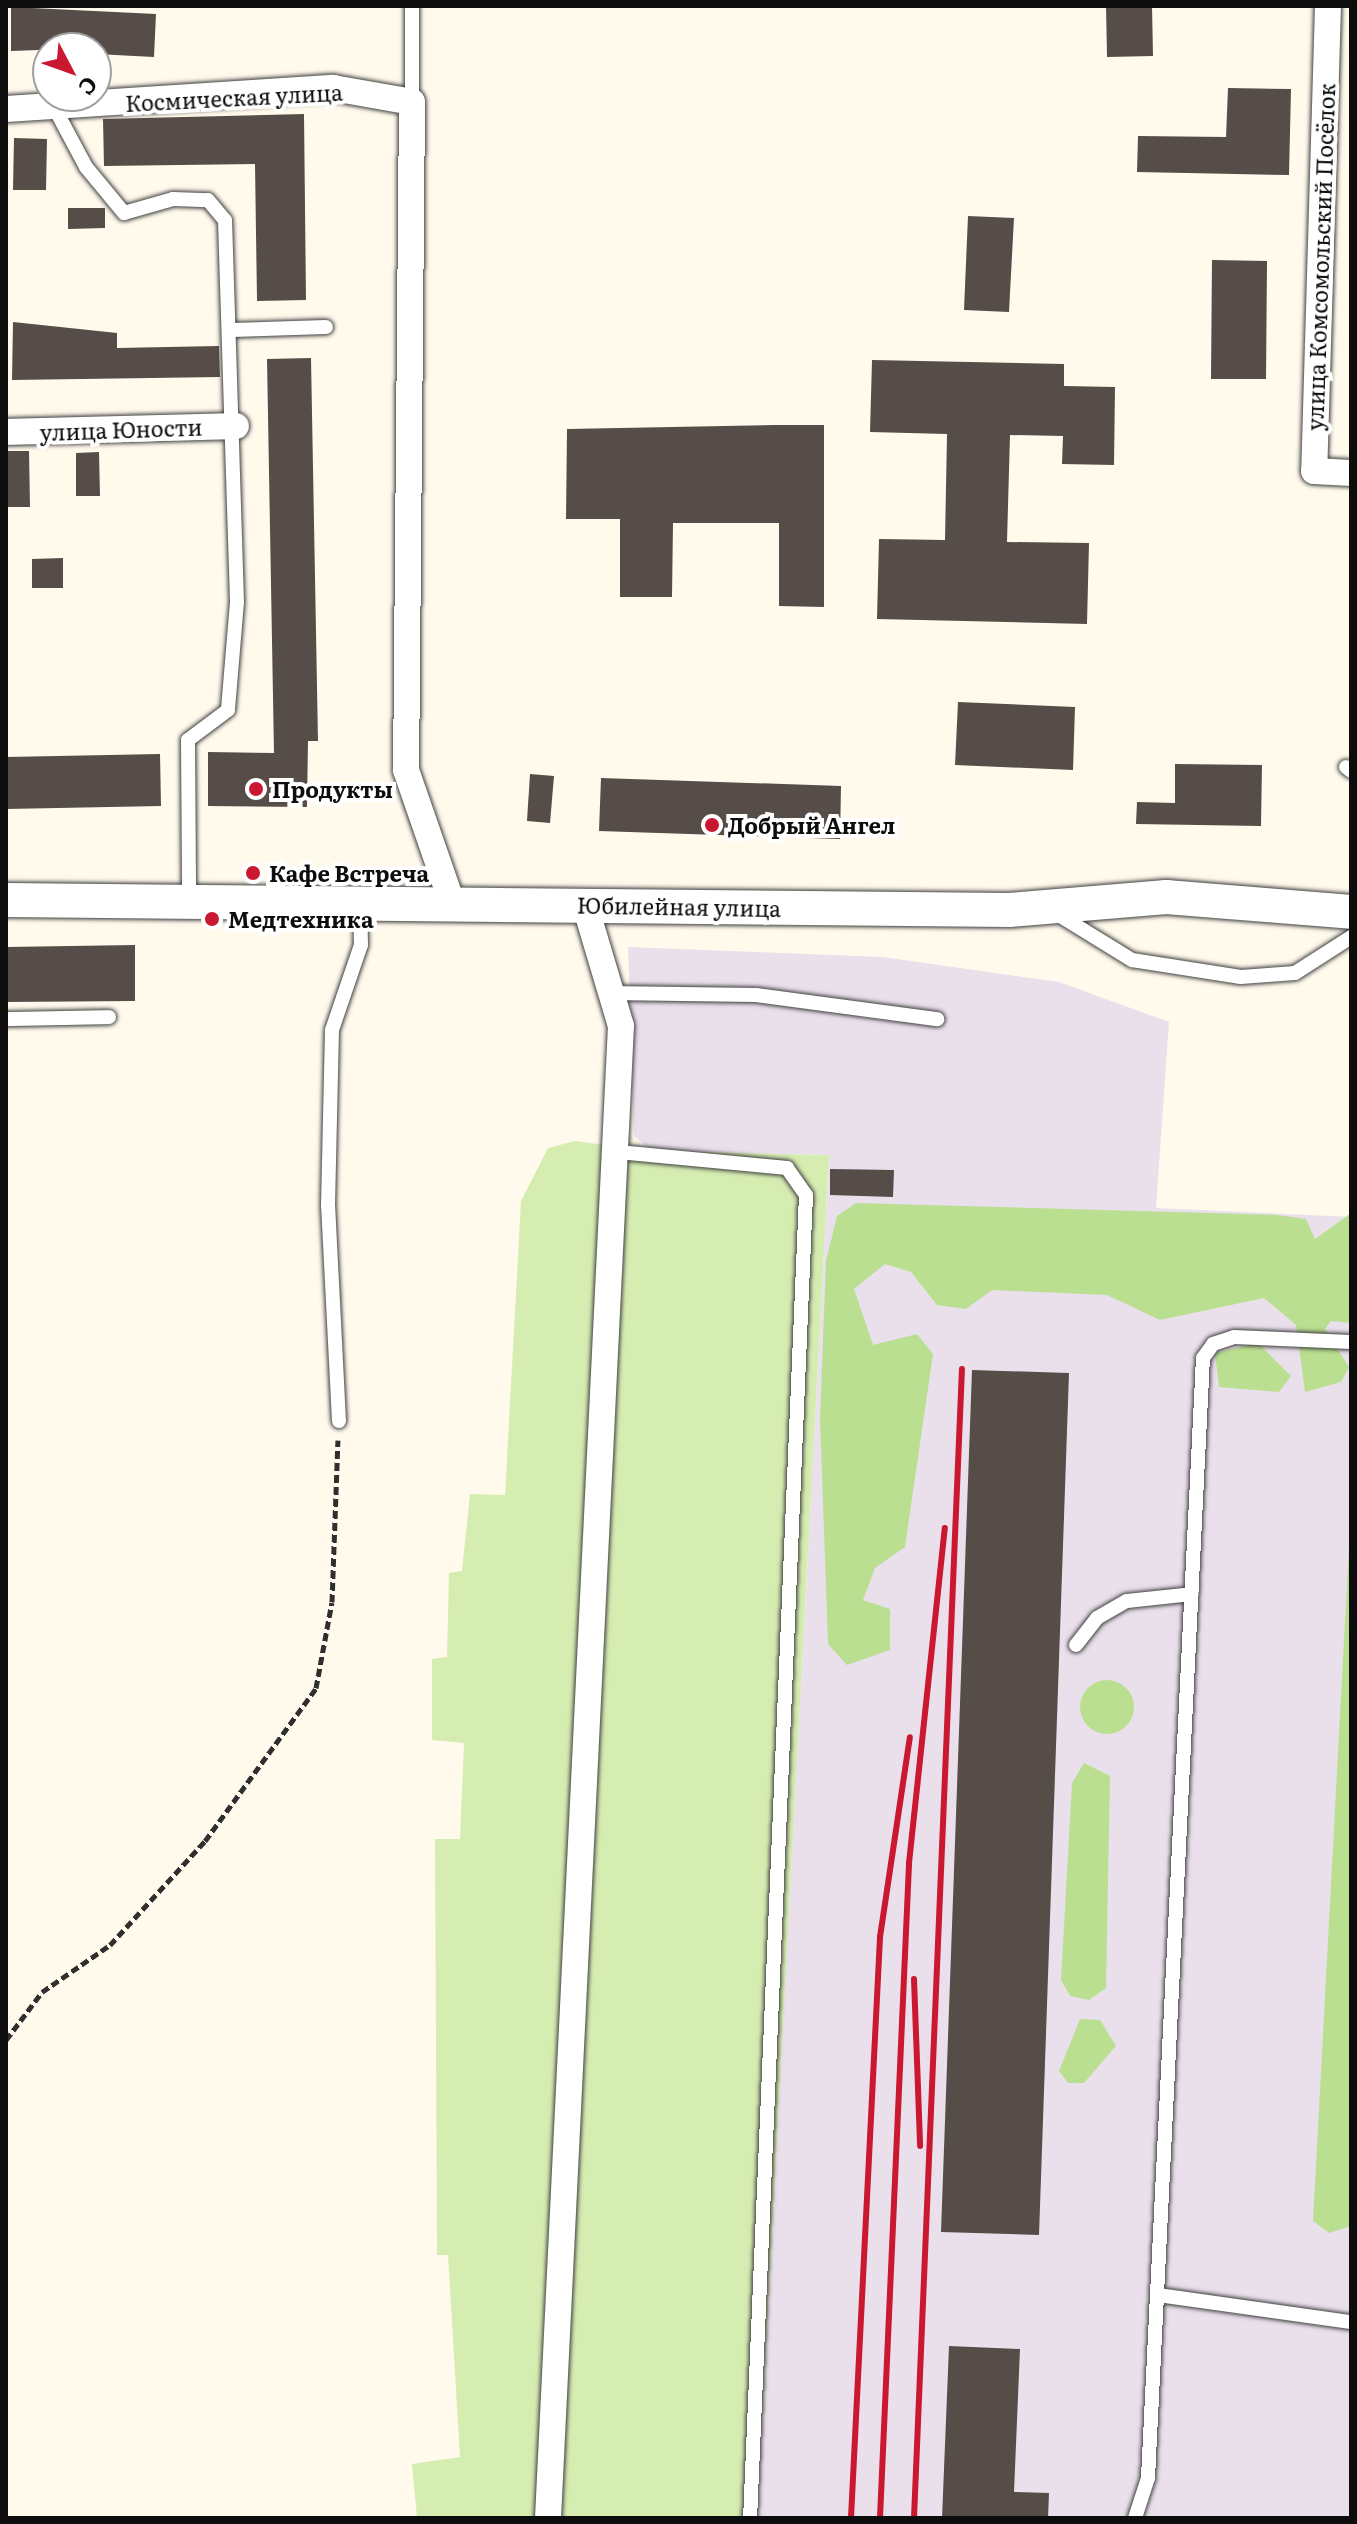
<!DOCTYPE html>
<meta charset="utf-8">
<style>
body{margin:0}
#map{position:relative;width:1357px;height:2524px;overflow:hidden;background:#fffaec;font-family:Literata,serif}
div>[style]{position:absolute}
.industrial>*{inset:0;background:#eae0ec}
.green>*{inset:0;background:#d6edb2}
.forest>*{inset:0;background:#bbdf90}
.round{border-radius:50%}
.building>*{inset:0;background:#564c48}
.path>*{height:5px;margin-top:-2.5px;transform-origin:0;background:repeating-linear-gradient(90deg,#2f2f2f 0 8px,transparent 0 12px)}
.roads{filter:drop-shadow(0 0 2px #404040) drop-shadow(0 0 2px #404040)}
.service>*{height:14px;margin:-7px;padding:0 7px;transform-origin:7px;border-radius:7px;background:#fff}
.minor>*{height:26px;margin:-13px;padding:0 13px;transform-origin:13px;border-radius:13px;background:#fff}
.tertiary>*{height:34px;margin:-17px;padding:0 17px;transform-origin:17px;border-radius:17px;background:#fff}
.rail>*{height:6px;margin:-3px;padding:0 3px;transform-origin:3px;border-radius:3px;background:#c91830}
.dots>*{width:22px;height:22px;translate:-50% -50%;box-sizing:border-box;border:4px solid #fff;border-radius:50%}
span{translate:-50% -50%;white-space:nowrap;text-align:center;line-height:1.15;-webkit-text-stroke:8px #fff;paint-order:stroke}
.street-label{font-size:22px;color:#0d0d0d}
.poi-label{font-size:22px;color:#0d0d0d;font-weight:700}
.left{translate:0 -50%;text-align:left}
.frame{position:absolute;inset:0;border:8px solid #0d0d0d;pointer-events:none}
.north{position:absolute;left:32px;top:32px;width:80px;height:80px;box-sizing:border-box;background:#fff;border:2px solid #9e9e9e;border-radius:50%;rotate:131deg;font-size:22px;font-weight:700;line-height:32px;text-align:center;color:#0d0d0d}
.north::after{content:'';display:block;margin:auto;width:28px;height:36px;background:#c91830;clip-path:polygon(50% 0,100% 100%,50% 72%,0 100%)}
</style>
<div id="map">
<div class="industrial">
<div style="clip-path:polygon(628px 947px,883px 957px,1059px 982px,1169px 1022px,1156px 1208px,1351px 1217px,1351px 2518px,757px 2518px,829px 1155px,652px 1151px,634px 1136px)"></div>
</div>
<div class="green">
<div style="clip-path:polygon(575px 1141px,652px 1151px,829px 1155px,757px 2518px,417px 2518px,412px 2464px,460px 2457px,448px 2255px,437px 2255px,435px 1839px,460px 1839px,464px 1743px,432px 1740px,432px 1659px,447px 1657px,449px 1573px,462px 1571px,470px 1494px,505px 1495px,521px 1201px,548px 1148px)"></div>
</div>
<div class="forest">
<div style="clip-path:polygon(856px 1203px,1277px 1215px,1306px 1219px,1315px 1239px,1351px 1213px,1351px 1323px,1331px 1321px,1325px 1329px,1349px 1367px,1341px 1382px,1305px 1392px,1296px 1325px,1264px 1298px,1160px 1320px,1107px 1295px,992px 1290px,966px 1309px,937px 1305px,911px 1272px,885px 1264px,854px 1289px,873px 1345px,917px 1334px,933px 1354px,905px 1547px,875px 1568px,863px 1600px,890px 1609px,890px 1650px,847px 1665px,828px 1644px,820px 1417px,826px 1261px,837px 1216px)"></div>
<div style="clip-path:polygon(1258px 1343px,1291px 1376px,1279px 1392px,1219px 1387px,1215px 1353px)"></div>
<div style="clip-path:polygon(1351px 1509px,1351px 2226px,1329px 2233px,1313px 2221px)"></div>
<div class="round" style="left:1080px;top:1680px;width:54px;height:54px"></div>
<div style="clip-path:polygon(1084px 1763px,1110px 1776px,1106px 1988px,1089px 2000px,1070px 1996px,1061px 1980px,1072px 1783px)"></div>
<div style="clip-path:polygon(1080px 2019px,1100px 2020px,1116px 2046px,1084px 2083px,1068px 2083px,1059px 2071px)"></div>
</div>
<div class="building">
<div style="clip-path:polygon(1106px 6px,1152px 6px,1153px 56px,1107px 57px)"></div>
<div style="clip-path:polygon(11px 7px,156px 14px,154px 57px,96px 54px,96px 48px,11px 51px)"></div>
<div style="clip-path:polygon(1228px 88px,1291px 89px,1289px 175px,1137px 172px,1138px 136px,1226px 137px)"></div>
<div style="clip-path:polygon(304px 114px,306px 300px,257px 301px,255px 164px,104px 166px,103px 119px)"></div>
<div style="clip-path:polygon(14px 138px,47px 139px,46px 190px,13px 190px)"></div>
<div style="clip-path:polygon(68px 208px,105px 208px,105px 228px,68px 229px)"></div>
<div style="clip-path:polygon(968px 216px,1014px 218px,1009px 312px,964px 310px)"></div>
<div style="clip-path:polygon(1212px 260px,1267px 261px,1266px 379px,1211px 379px)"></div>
<div style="clip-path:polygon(13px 322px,117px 333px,117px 348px,219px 346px,220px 377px,12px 380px)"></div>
<div style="clip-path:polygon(311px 358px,318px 741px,308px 741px,307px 807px,208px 806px,208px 752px,274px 753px,267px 359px)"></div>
<div style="clip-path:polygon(872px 360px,1064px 364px,1064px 386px,1115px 387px,1114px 465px,1062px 464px,1063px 436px,1010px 435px,1007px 542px,1089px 543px,1087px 624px,877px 619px,879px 539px,945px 540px,947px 434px,870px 432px)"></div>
<div style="clip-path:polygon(775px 425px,824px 425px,824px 607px,779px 606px,779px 523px,673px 523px,672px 597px,620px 597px,620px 519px,566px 519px,567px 429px)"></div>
<div style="clip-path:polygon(6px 451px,29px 451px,30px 507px,6px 507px)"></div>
<div style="clip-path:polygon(99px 452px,100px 496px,76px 496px,76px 453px)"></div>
<div style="clip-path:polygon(63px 558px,63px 588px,32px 588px,32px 559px)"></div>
<div style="clip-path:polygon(958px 702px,1075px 707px,1073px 770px,955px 765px)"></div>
<div style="clip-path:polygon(160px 754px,161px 806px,6px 809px,6px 757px)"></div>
<div style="clip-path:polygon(1175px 764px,1262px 765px,1261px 826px,1136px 824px,1137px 802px,1175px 803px)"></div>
<div style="clip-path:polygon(530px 774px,554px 776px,550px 823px,527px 821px)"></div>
<div style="clip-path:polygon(601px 778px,841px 786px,840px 839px,599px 831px)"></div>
<div style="clip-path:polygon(135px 945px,135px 1001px,6px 1002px,6px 947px)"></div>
<div style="clip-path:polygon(830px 1169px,894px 1170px,893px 1197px,830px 1195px)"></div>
<div style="clip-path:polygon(972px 1370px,1069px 1373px,1039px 2235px,941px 2232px)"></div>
<div style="clip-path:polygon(949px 2346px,1020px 2349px,1014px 2492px,1049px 2493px,1048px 2518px,942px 2518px)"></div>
</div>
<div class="path">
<div style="left:6px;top:2040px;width:60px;rotate:-53.1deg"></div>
<div style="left:42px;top:1992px;width:83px;rotate:-34.7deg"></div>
<div style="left:110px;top:1945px;width:141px;rotate:-47.6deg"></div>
<div style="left:205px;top:1841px;width:189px;rotate:-54deg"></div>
<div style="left:316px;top:1688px;width:87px;rotate:-79.5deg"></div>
<div style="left:332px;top:1602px;width:162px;rotate:-87.9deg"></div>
</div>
<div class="roads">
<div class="service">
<div style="left:412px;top:6px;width:96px;rotate:90deg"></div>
<div style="left:54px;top:107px;width:68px;rotate:61.9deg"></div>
<div style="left:86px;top:167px;width:60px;rotate:50.4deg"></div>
<div style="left:124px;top:213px;width:51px;rotate:-15.9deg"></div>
<div style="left:173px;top:199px;width:35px;rotate:2deg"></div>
<div style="left:208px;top:200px;width:26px;rotate:50deg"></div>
<div style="left:225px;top:220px;width:382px;rotate:88.2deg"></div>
<div style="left:237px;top:602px;width:108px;rotate:94.8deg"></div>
<div style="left:228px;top:710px;width:50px;rotate:143.1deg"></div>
<div style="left:188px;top:740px;width:159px;rotate:89.6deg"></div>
<div style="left:232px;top:330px;width:94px;rotate:-1.8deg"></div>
<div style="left:1346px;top:767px;width:6px;rotate:39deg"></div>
<div style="left:1054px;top:912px;width:92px;rotate:31.6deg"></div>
<div style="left:1132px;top:960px;width:110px;rotate:8.9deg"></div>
<div style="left:1241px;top:977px;width:54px;rotate:-4.2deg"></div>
<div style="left:1295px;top:973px;width:67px;rotate:-32.7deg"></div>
<div style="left:608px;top:993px;width:148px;rotate:0.8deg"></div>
<div style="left:756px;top:995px;width:183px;rotate:7.6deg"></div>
<div style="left:6px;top:1019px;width:103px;rotate:-1.1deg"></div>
<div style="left:618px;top:1152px;width:170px;rotate:5.4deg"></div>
<div style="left:787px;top:1168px;width:33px;rotate:55deg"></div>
<div style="left:806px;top:1195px;width:1324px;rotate:92.42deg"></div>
<div style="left:339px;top:1421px;width:215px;rotate:-92.9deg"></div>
<div style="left:328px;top:1206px;width:176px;rotate:-88.7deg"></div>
<div style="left:332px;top:1030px;width:90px;rotate:-71.2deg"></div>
<div style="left:361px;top:945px;width:43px;rotate:-91.3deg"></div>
<div style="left:1076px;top:1645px;width:34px;rotate:-52deg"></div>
<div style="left:1097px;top:1618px;width:34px;rotate:-30deg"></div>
<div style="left:1127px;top:1601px;width:65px;rotate:-6.1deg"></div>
<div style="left:1158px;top:2295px;width:195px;rotate:8deg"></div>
<div style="left:1135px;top:2518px;width:42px;rotate:-72deg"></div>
<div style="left:1148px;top:2478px;width:1121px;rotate:-87.19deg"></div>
<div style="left:1203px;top:1358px;width:17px;rotate:-54deg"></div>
<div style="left:1213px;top:1344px;width:22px;rotate:-18deg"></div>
<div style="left:1234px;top:1337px;width:117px;rotate:2.4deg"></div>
</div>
<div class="minor">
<div style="left:1328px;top:6px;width:465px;rotate:91.7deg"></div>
<div style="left:1314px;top:471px;width:37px;rotate:3deg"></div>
<div style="left:6px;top:109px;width:328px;rotate:-3.7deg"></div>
<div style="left:333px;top:88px;width:80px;rotate:10deg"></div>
<div style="left:412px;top:102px;width:668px;rotate:90.51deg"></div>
<div style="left:406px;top:770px;width:141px;rotate:70.9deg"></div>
<div style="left:6px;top:432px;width:230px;rotate:-1.5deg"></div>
<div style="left:548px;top:2518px;width:1494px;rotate:-87.2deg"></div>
<div style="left:621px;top:1026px;width:126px;rotate:-106.6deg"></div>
</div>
<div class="tertiary">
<div style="left:6px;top:900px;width:1003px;rotate:0.57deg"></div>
<div style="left:1009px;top:910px;width:158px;rotate:-4.7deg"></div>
<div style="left:1166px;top:897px;width:186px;rotate:4.6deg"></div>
</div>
</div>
<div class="rail">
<div style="left:914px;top:1979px;width:167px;rotate:87.9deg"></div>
<div style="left:851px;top:2518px;width:582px;rotate:-87.14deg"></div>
<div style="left:880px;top:1937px;width:202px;rotate:-81.5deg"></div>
<div style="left:880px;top:2518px;width:656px;rotate:-87.46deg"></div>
<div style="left:909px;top:1863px;width:337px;rotate:-83.9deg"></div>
<div style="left:914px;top:2518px;width:1150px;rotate:-87.61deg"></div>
</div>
<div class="dots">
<div style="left:256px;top:789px;background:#c91830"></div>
<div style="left:712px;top:825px;background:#c91830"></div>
<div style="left:253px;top:873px;background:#c91830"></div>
<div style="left:212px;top:919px;background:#c91830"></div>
</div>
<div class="street-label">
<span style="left:234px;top:97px;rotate:-3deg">Космическая улица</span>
<span style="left:1320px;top:257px;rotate:-88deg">улица Комсомольский Посёлок</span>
<span style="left:121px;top:429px;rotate:-2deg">улица Юности</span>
<span style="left:679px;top:906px;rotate:1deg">Юбилейная улица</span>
</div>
<div class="poi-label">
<span class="left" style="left:272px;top:789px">Продукты</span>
<span class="left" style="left:728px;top:825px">Добрый Ангел</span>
<span class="left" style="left:269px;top:873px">Кафе Встреча</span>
<span class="left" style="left:228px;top:919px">Медтехника</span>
</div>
<div class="frame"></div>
<div class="north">С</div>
</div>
